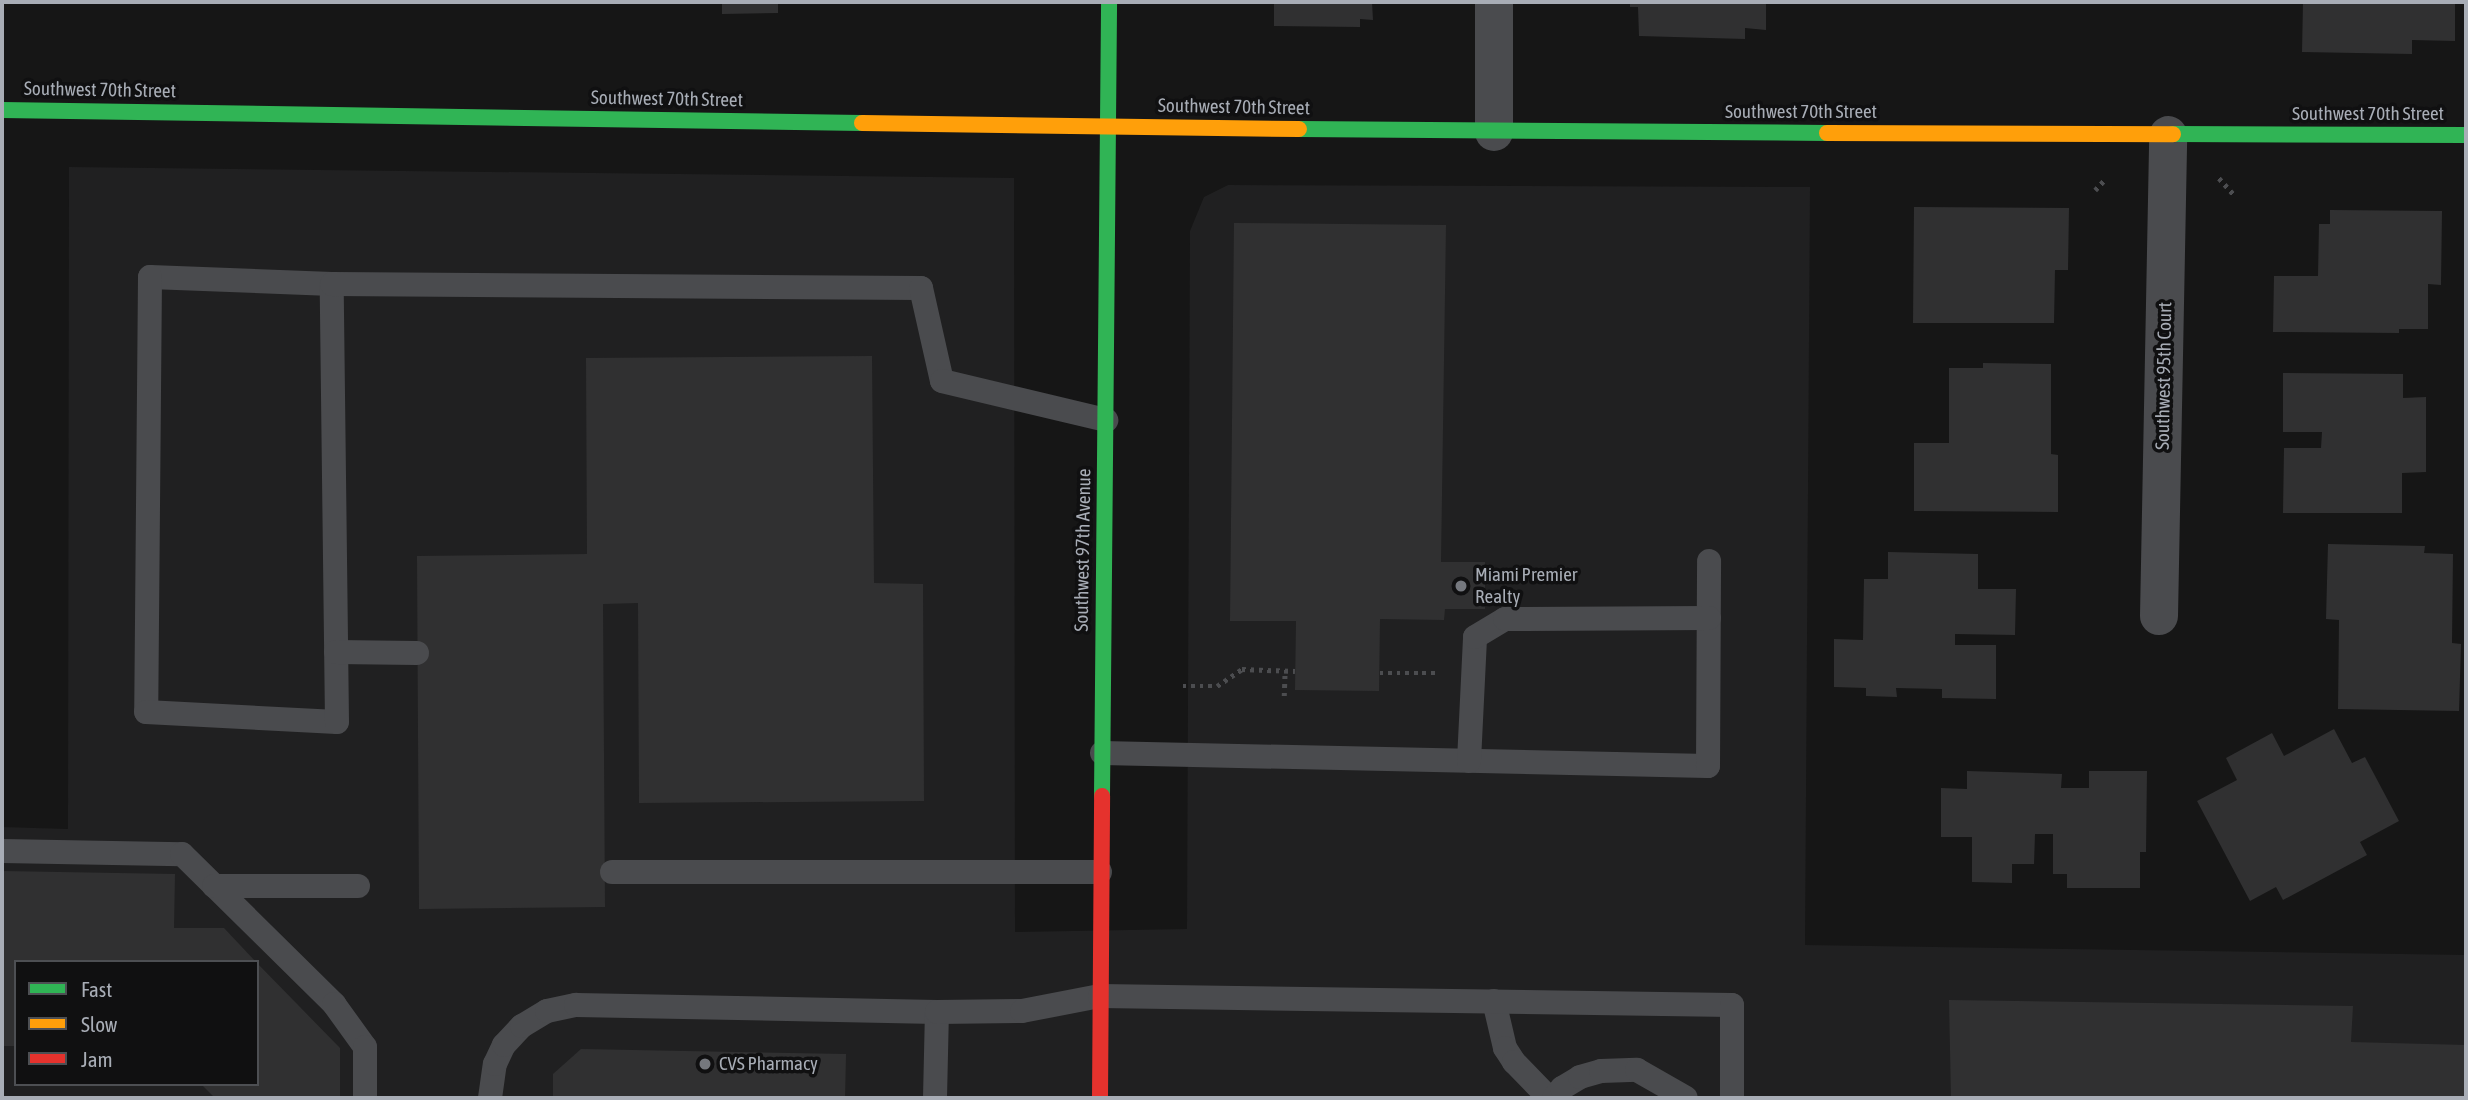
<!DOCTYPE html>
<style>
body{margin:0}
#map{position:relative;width:2468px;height:1100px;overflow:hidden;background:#161616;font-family:"Asap Condensed",sans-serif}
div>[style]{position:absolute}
.built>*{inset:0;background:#202021}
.building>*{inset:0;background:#303031}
.path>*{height:4.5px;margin-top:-2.25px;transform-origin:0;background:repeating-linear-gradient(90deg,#4c4d50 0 3.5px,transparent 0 8.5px)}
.lane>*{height:24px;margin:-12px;padding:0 12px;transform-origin:12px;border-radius:12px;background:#4a4b4e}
.street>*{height:38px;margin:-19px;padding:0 19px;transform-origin:19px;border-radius:19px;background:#4a4b4e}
.fast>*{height:16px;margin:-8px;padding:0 8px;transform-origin:8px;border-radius:8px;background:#30b455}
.slow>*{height:16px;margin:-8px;padding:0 8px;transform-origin:8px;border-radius:8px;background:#ff9f0a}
.jam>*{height:16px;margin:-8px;padding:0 8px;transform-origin:8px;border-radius:8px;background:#e5322d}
.dots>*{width:19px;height:19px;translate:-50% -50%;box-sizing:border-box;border:4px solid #101011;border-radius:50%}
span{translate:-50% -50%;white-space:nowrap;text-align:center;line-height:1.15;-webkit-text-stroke:7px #101011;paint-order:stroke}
.street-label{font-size:19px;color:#a8adb6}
.poi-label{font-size:19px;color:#a8adb6}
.left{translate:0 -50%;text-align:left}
.frame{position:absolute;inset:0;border:4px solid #a8adb6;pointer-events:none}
.legend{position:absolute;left:14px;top:960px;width:245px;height:126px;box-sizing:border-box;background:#101011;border:2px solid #4d4f53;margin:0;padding:9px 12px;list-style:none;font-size:21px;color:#a8adb6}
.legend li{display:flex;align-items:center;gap:14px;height:35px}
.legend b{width:35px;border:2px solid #4d4f53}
</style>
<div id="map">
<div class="built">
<div style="clip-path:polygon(evenodd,69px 167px,1014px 178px,1015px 932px,1187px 929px,1190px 231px,1204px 197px,1228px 185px,1810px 187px,1805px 945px,2466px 955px,2466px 1098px,2px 1098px,2px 827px,68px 829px,69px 167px,16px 962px,257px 962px,257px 1084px,16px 1084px,16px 962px)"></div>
</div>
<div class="building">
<div style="clip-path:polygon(722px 2px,778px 2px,778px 13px,722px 14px)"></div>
<div style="clip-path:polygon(1274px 2px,1372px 2px,1373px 20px,1360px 19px,1360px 27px,1274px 26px)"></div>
<div style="clip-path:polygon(1630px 2px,1766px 2px,1766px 30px,1745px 28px,1745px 39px,1639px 36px,1638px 7px,1630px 7px)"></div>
<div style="clip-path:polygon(2303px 2px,2455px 2px,2455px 41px,2412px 40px,2412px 54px,2302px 52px)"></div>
<div style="clip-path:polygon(1914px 207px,2069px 208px,2068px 270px,2055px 270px,2054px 323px,1913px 323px)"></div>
<div style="clip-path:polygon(2330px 210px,2442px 211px,2441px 285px,2428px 284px,2428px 329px,2399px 329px,2399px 333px,2273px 332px,2274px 276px,2318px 276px,2319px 224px,2330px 224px)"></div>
<div style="clip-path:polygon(1234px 223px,1446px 225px,1441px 562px,1485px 562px,1485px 609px,1445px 609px,1444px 620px,1380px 619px,1379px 691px,1295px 690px,1296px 621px,1230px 621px)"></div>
<div style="clip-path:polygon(872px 356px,874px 583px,923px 584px,924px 801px,639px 803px,638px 603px,603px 604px,605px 907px,419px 909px,417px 556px,587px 554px,586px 358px)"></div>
<div style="clip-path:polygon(1983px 363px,2051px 364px,2051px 454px,2058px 455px,2058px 512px,1914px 511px,1914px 443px,1949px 443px,1949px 368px,1983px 368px)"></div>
<div style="clip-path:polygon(2283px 373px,2403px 374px,2403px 398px,2426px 397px,2426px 472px,2402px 473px,2402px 513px,2283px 513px,2284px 448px,2321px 448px,2322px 432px,2283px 432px)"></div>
<div style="clip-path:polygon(2328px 544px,2425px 546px,2424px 553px,2453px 554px,2452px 643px,2461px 644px,2459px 711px,2338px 709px,2339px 620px,2326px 619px)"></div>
<div style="clip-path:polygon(1888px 552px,1978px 554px,1978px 589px,2016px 589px,2015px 635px,1955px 634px,1955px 645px,1996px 645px,1996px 699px,1942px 698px,1942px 689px,1896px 688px,1897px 697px,1866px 696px,1866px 688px,1834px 687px,1834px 639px,1863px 640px,1864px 579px,1888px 579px)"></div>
<div style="clip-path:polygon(2334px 729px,2352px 763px,2365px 757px,2399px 821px,2360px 842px,2367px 855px,2283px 900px,2276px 887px,2250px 901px,2197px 801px,2237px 780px,2226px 758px,2272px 733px,2284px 756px)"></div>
<div style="clip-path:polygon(1967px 771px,2062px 774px,2061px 788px,2089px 788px,2089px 771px,2147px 771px,2146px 852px,2140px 852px,2140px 888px,2067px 888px,2067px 874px,2053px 874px,2053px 834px,2035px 834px,2034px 864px,2012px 864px,2012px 883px,1972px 882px,1972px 837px,1941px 837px,1941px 788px,1967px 789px)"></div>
<div style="clip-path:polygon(2px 871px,175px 874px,174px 928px,224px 928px,256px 962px,16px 962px,16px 1046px,2px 1046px)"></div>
<div style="clip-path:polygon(257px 963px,340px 1048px,340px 1098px,215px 1098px,201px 1084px,257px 1084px)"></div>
<div style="clip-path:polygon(1949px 1000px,2353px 1006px,2351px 1042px,2466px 1045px,2466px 1098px,1951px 1098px)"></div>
<div style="clip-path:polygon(581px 1049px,846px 1054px,845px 1098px,553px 1098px,553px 1074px)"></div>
</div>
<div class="path">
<div style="left:2219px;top:178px;width:24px;rotate:48deg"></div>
<div style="left:2095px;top:190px;width:16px;rotate:-47deg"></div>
<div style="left:1380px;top:673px;width:58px"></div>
<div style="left:1183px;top:686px;width:34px"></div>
<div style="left:1217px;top:686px;width:30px;rotate:-34deg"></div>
<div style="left:1242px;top:669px;width:53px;rotate:2.2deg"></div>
<div style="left:1284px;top:696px;width:25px;rotate:-88deg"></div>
</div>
<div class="lane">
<div style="left:332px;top:284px;width:182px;rotate:-177.8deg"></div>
<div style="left:150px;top:277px;width:435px;rotate:90.5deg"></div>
<div style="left:146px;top:712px;width:191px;rotate:3deg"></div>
<div style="left:337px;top:722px;width:438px;rotate:-90.7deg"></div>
<div style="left:332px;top:284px;width:589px;rotate:0.39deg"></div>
<div style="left:921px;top:288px;width:95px;rotate:77.3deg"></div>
<div style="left:942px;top:381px;width:169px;rotate:13.4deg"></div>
<div style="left:336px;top:652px;width:81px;rotate:0.7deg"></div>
<div style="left:1102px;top:753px;width:606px;rotate:1.23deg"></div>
<div style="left:1708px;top:766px;width:205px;rotate:-89.7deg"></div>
<div style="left:1469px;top:761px;width:124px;rotate:-87.2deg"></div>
<div style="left:1475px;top:637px;width:35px;rotate:-31deg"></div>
<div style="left:1505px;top:619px;width:204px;rotate:-0.3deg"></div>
<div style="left:2px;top:851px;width:180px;rotate:1deg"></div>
<div style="left:182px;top:854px;width:214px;rotate:44.6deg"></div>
<div style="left:334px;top:1004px;width:53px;rotate:54.2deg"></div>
<div style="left:365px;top:1047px;width:51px;rotate:90deg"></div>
<div style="left:612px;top:872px;width:488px"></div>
<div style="left:214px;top:886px;width:144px"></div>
<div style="left:1494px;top:1001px;width:48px;rotate:76.8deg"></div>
<div style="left:1505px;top:1048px;width:17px;rotate:57deg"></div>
<div style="left:1514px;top:1062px;width:50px;rotate:45.8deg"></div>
<div style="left:490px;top:1098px;width:34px;rotate:-82deg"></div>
<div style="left:495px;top:1064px;width:21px;rotate:-65deg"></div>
<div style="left:504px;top:1045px;width:26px;rotate:-47deg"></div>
<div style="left:522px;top:1026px;width:29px;rotate:-31deg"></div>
<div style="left:547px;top:1011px;width:30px;rotate:-12deg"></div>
<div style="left:576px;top:1005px;width:361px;rotate:1.1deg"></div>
<div style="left:935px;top:1098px;width:86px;rotate:-88.7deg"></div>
<div style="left:937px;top:1012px;width:85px;rotate:-0.7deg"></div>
<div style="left:1022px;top:1011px;width:79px;rotate:-10.9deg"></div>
<div style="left:1100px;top:996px;width:632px;rotate:0.82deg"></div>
<div style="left:1732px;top:1005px;width:93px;rotate:90deg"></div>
<div style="left:1554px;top:1098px;width:13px;rotate:-51deg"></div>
<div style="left:1562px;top:1088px;width:21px;rotate:-31deg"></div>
<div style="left:1580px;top:1077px;width:22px;rotate:-16deg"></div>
<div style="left:1601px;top:1071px;width:36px;rotate:-2deg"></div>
<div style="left:1637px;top:1070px;width:56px;rotate:29.7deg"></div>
</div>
<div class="street">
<div style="left:1494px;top:2px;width:130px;rotate:90deg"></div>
<div style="left:2159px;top:616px;width:481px;rotate:-88.9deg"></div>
</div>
<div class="fast">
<div style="left:2px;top:110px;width:860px;rotate:0.87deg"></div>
<div style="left:1299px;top:129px;width:528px;rotate:0.43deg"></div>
<div style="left:2173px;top:134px;width:293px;rotate:0.2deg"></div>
<div style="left:1102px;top:796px;width:794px;rotate:-89.49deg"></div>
</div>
<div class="slow">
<div style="left:862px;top:123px;width:437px;rotate:0.8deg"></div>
<div style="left:1827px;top:133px;width:346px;rotate:0.2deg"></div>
</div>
<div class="jam">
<div style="left:1100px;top:1098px;width:302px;rotate:-89.6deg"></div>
</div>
<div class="dots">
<div style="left:1461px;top:586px;background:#75787e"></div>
<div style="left:705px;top:1064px;background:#75787e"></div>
</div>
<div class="street-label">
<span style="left:100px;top:90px;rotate:1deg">Southwest 70th Street</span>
<span style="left:667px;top:99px;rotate:1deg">Southwest 70th Street</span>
<span style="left:1234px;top:107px;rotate:1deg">Southwest 70th Street</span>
<span style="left:1801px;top:112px">Southwest 70th Street</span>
<span style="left:2368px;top:114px">Southwest 70th Street</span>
<span style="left:2164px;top:376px;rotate:-89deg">Southwest 95th Court</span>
<span style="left:1083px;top:550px;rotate:-89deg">Southwest 97th Avenue</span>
</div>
<div class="poi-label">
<span class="left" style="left:1475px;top:586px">Miami Premier<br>Realty</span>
<span class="left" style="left:719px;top:1064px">CVS Pharmacy</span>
</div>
<div class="frame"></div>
<ul class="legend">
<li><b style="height:9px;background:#30b455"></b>Fast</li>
<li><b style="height:9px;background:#ff9f0a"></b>Slow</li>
<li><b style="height:9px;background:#e5322d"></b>Jam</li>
</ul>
</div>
